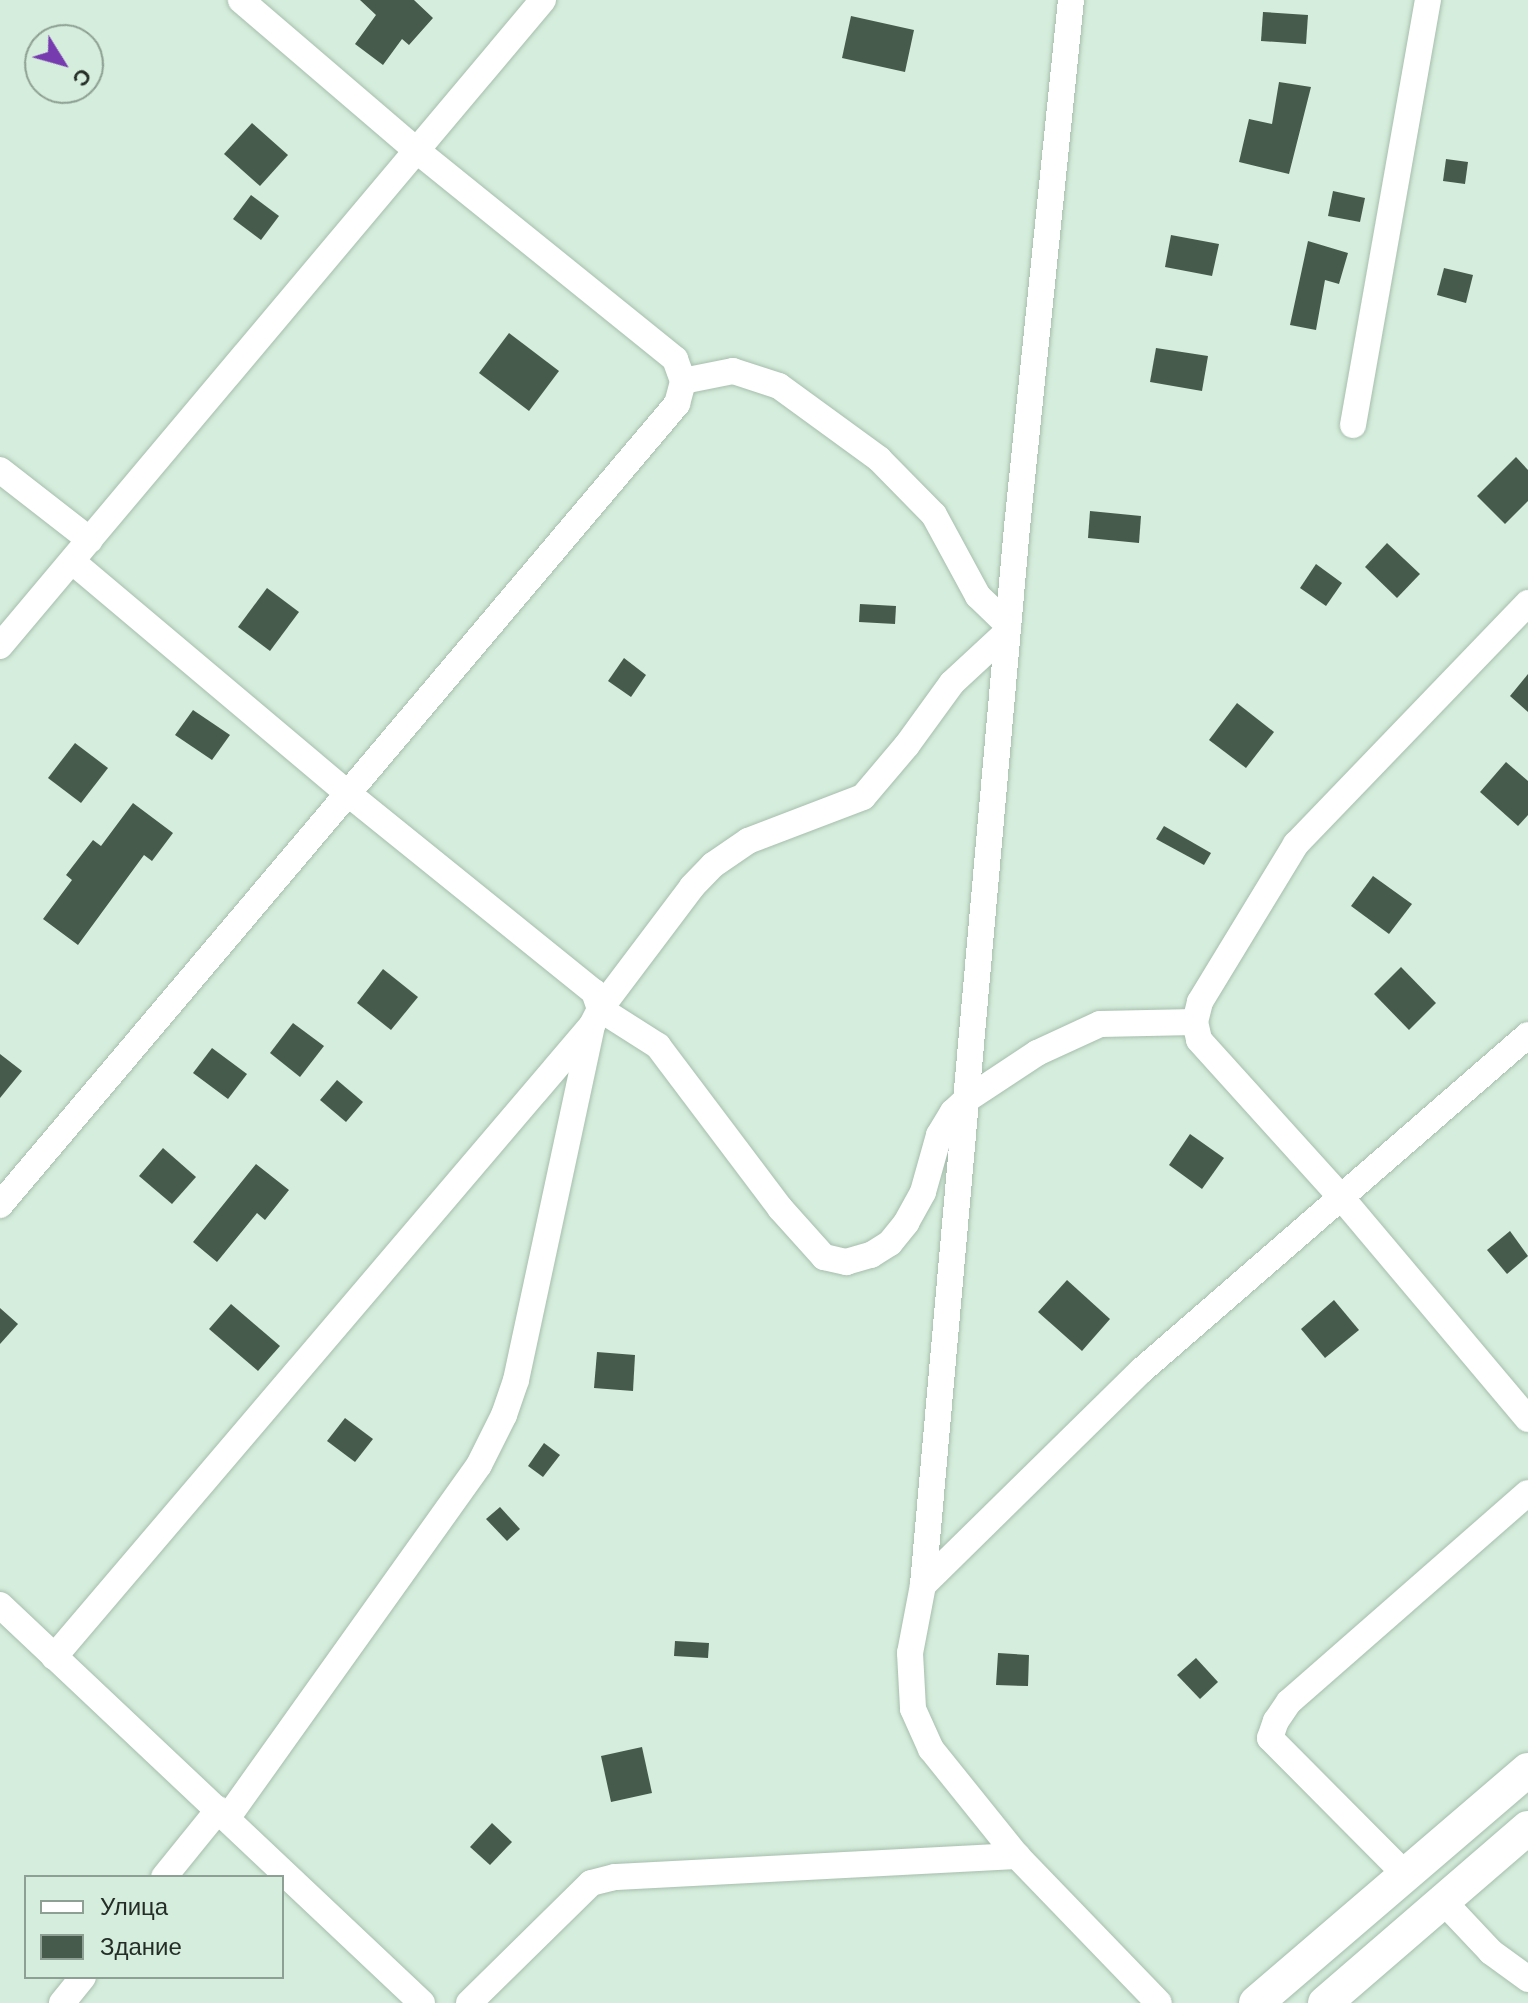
<!DOCTYPE html>
<meta charset="utf-8">
<style>
body{margin:0}
#map{position:relative;width:1528px;height:2003px;overflow:hidden;background:#d5eddc;font-family:Helvetica,sans-serif}
div>[style]{position:absolute}
.building>*{inset:0;background:#475b4d}
.roads{filter:drop-shadow(0 0 2px #a7bead) drop-shadow(0 0 2px #a7bead)}
.minor>*{height:26px;margin:-13px;padding:0 13px;transform-origin:13px;border-radius:13px;background:#fff}
.major>*{height:34px;margin:-17px;padding:0 17px;transform-origin:17px;border-radius:17px;background:#fff}
span{translate:-50% -50%;white-space:nowrap;text-align:center;line-height:1.15;-webkit-text-stroke:8px #d5eddc;paint-order:stroke}
.legend{position:absolute;left:24px;top:1875px;width:260px;height:104px;box-sizing:border-box;background:#d5eddc;border:2px solid #8ea093;margin:0;padding:10px 14px;list-style:none;font-size:24px;color:#242d26}
.legend li{display:flex;align-items:center;gap:16px;height:40px}
.legend b{width:40px;border:2px solid #8ea093}
.north{position:absolute;left:24px;top:24px;width:80px;height:80px;box-sizing:border-box;background:#d5eddc;border:2px solid #8ea093;border-radius:50%;rotate:127deg;font-size:22px;font-weight:700;line-height:32px;text-align:center;color:#242d26}
.north::after{content:'';display:block;margin:auto;width:28px;height:36px;background:#773bb0;clip-path:polygon(50% 0,100% 100%,50% 72%,0 100%)}
</style>
<div id="map">
<div class="building">
<div style="clip-path:polygon(360px 0,414px 0,433px 18px,409px 45px,402px 39px,383px 65px,355px 44px,376px 15px)"></div>
<div style="clip-path:polygon(1263px 12px,1308px 15px,1306px 44px,1261px 41px)"></div>
<div style="clip-path:polygon(851px 16px,914px 30px,905px 72px,842px 58px)"></div>
<div style="clip-path:polygon(1279px 82px,1311px 87px,1289px 174px,1239px 162px,1249px 119px,1272px 124px)"></div>
<div style="clip-path:polygon(252px 123px,288px 155px,260px 186px,224px 154px)"></div>
<div style="clip-path:polygon(1446px 159px,1468px 162px,1465px 184px,1443px 181px)"></div>
<div style="clip-path:polygon(1333px 191px,1365px 198px,1360px 222px,1328px 216px)"></div>
<div style="clip-path:polygon(251px 195px,279px 216px,261px 240px,233px 219px)"></div>
<div style="clip-path:polygon(1171px 235px,1219px 244px,1212px 276px,1165px 267px)"></div>
<div style="clip-path:polygon(1308px 241px,1348px 253px,1339px 284px,1325px 280px,1316px 330px,1290px 325px)"></div>
<div style="clip-path:polygon(1444px 268px,1473px 275px,1466px 303px,1437px 295px)"></div>
<div style="clip-path:polygon(509px 333px,559px 371px,529px 411px,479px 373px)"></div>
<div style="clip-path:polygon(1156px 348px,1208px 356px,1202px 391px,1150px 382px)"></div>
<div style="clip-path:polygon(1516px 457px,1528px 470px,1528px 501px,1505px 524px,1477px 496px)"></div>
<div style="clip-path:polygon(1090px 511px,1141px 516px,1139px 543px,1088px 538px)"></div>
<div style="clip-path:polygon(1387px 543px,1420px 574px,1397px 598px,1365px 567px)"></div>
<div style="clip-path:polygon(1316px 564px,1342px 583px,1326px 606px,1300px 588px)"></div>
<div style="clip-path:polygon(267px 588px,299px 612px,270px 651px,238px 627px)"></div>
<div style="clip-path:polygon(860px 604px,896px 606px,895px 624px,859px 622px)"></div>
<div style="clip-path:polygon(624px 658px,646px 675px,631px 697px,608px 681px)"></div>
<div style="clip-path:polygon(1528px 674px,1528px 712px,1510px 696px)"></div>
<div style="clip-path:polygon(1237px 703px,1274px 732px,1246px 768px,1209px 740px)"></div>
<div style="clip-path:polygon(193px 710px,230px 735px,212px 760px,175px 735px)"></div>
<div style="clip-path:polygon(75px 743px,108px 768px,81px 803px,48px 778px)"></div>
<div style="clip-path:polygon(1506px 762px,1528px 781px,1528px 815px,1518px 826px,1480px 792px)"></div>
<div style="clip-path:polygon(133px 803px,173px 833px,152px 861px,144px 855px,78px 945px,43px 919px,72px 880px,66px 875px,93px 840px,101px 846px)"></div>
<div style="clip-path:polygon(1164px 826px,1211px 853px,1204px 865px,1156px 839px)"></div>
<div style="clip-path:polygon(1373px 876px,1412px 904px,1389px 934px,1351px 906px)"></div>
<div style="clip-path:polygon(1401px 967px,1436px 1003px,1409px 1030px,1374px 994px)"></div>
<div style="clip-path:polygon(383px 969px,418px 997px,391px 1030px,357px 1003px)"></div>
<div style="clip-path:polygon(293px 1023px,324px 1046px,300px 1077px,270px 1053px)"></div>
<div style="clip-path:polygon(212px 1048px,247px 1074px,228px 1099px,193px 1073px)"></div>
<div style="clip-path:polygon(0 1054px,22px 1071px,0 1098px)"></div>
<div style="clip-path:polygon(337px 1080px,363px 1102px,346px 1122px,320px 1100px)"></div>
<div style="clip-path:polygon(1190px 1134px,1224px 1158px,1202px 1189px,1169px 1165px)"></div>
<div style="clip-path:polygon(163px 1148px,196px 1177px,172px 1204px,139px 1176px)"></div>
<div style="clip-path:polygon(256px 1164px,289px 1190px,265px 1220px,257px 1213px,217px 1262px,193px 1242px)"></div>
<div style="clip-path:polygon(1510px 1231px,1528px 1256px,1507px 1274px,1487px 1250px)"></div>
<div style="clip-path:polygon(1067px 1280px,1110px 1319px,1082px 1351px,1038px 1312px)"></div>
<div style="clip-path:polygon(1334px 1300px,1359px 1330px,1325px 1358px,1301px 1329px)"></div>
<div style="clip-path:polygon(231px 1304px,280px 1346px,258px 1371px,209px 1329px)"></div>
<div style="clip-path:polygon(0 1308px,18px 1324px,0 1344px)"></div>
<div style="clip-path:polygon(597px 1352px,635px 1355px,633px 1391px,594px 1388px)"></div>
<div style="clip-path:polygon(345px 1418px,373px 1439px,355px 1462px,327px 1441px)"></div>
<div style="clip-path:polygon(544px 1443px,560px 1455px,543px 1477px,528px 1466px)"></div>
<div style="clip-path:polygon(500px 1507px,520px 1529px,507px 1541px,486px 1519px)"></div>
<div style="clip-path:polygon(675px 1641px,709px 1643px,708px 1658px,674px 1656px)"></div>
<div style="clip-path:polygon(998px 1653px,1029px 1655px,1028px 1686px,996px 1685px)"></div>
<div style="clip-path:polygon(1196px 1658px,1218px 1682px,1200px 1699px,1177px 1675px)"></div>
<div style="clip-path:polygon(642px 1747px,652px 1793px,611px 1802px,601px 1756px)"></div>
<div style="clip-path:polygon(492px 1823px,512px 1842px,490px 1865px,470px 1847px)"></div>
</div>
<div class="roads">
<div class="minor">
<div style="left:1071px;top:0;width:530px;rotate:95.85deg"></div>
<div style="left:1017px;top:527px;width:1062px;rotate:95.08deg"></div>
<div style="left:923px;top:1585px;width:69px;rotate:100.8deg"></div>
<div style="left:910px;top:1653px;width:56px;rotate:86.9deg"></div>
<div style="left:913px;top:1709px;width:44px;rotate:65.8deg"></div>
<div style="left:931px;top:1749px;width:137px;rotate:51.2deg"></div>
<div style="left:1017px;top:1856px;width:204px;rotate:46deg"></div>
<div style="left:683px;top:381px;width:51px;rotate:-11.3deg"></div>
<div style="left:733px;top:371px;width:48px;rotate:18.1deg"></div>
<div style="left:779px;top:386px;width:124px;rotate:36.1deg"></div>
<div style="left:879px;top:459px;width:78px;rotate:45.5deg"></div>
<div style="left:934px;top:515px;width:92px;rotate:61.5deg"></div>
<div style="left:978px;top:596px;width:42px;rotate:44deg"></div>
<div style="left:1353px;top:425px;width:432px;rotate:-80deg"></div>
<div style="left:0;top:470px;width:114px;rotate:37.9deg"></div>
<div style="left:1528px;top:603px;width:335px;rotate:133.9deg"></div>
<div style="left:1296px;top:844px;width:185px;rotate:121.3deg"></div>
<div style="left:1200px;top:1002px;width:21px;rotate:104deg"></div>
<div style="left:1195px;top:1022px;width:18px;rotate:77deg"></div>
<div style="left:1199px;top:1040px;width:212px;rotate:47.9deg"></div>
<div style="left:1341px;top:1197px;width:290px;rotate:49.9deg"></div>
<div style="left:1007px;top:632px;width:75px;rotate:137.2deg"></div>
<div style="left:952px;top:683px;width:77px;rotate:126deg"></div>
<div style="left:907px;top:745px;width:68px;rotate:130.2deg"></div>
<div style="left:863px;top:797px;width:123px;rotate:159.1deg"></div>
<div style="left:748px;top:841px;width:42px;rotate:145.6deg"></div>
<div style="left:713px;top:865px;width:30px;rotate:134deg"></div>
<div style="left:692px;top:887px;width:153px;rotate:127deg"></div>
<div style="left:600px;top:1009px;width:69px;rotate:32.5deg"></div>
<div style="left:658px;top:1046px;width:203px;rotate:53deg"></div>
<div style="left:780px;top:1208px;width:66px;rotate:48.1deg"></div>
<div style="left:824px;top:1257px;width:23px;rotate:13deg"></div>
<div style="left:846px;top:1262px;width:26px;rotate:-16deg"></div>
<div style="left:871px;top:1255px;width:22px;rotate:-32deg"></div>
<div style="left:890px;top:1243px;width:26px;rotate:-51deg"></div>
<div style="left:906px;top:1223px;width:35px;rotate:-61deg"></div>
<div style="left:923px;top:1192px;width:59px;rotate:-74.3deg"></div>
<div style="left:939px;top:1135px;width:27px;rotate:-59deg"></div>
<div style="left:953px;top:1112px;width:18px;rotate:-43deg"></div>
<div style="left:966px;top:1100px;width:85px;rotate:-33.5deg"></div>
<div style="left:1037px;top:1053px;width:69px;rotate:-24.7deg"></div>
<div style="left:1100px;top:1024px;width:95px;rotate:-1.2deg"></div>
<div style="left:0;top:646px;width:844px;rotate:-49.95deg"></div>
<div style="left:0;top:1205px;width:1049px;rotate:-49.8deg"></div>
<div style="left:677px;top:404px;width:24px;rotate:-75deg"></div>
<div style="left:683px;top:381px;width:23px;rotate:-110deg"></div>
<div style="left:675px;top:359px;width:331px;rotate:-141.1deg"></div>
<div style="left:417px;top:151px;width:232px;rotate:-139.4deg"></div>
<div style="left:923px;top:1585px;width:307px;rotate:-44.5deg"></div>
<div style="left:1142px;top:1370px;width:511px;rotate:-40.95deg"></div>
<div style="left:0;top:1605px;width:580px;rotate:43.32deg"></div>
<div style="left:54px;top:1657px;width:830px;rotate:-49.59deg"></div>
<div style="left:592px;top:1025px;width:18px;rotate:-63deg"></div>
<div style="left:600px;top:1009px;width:18px;rotate:-109deg"></div>
<div style="left:594px;top:992px;width:319px;rotate:-141.1deg"></div>
<div style="left:346px;top:792px;width:357px;rotate:-139.9deg"></div>
<div style="left:228px;top:1817px;width:432px;rotate:-54.5deg"></div>
<div style="left:479px;top:1465px;width:56px;rotate:-63.4deg"></div>
<div style="left:504px;top:1415px;width:37px;rotate:-71deg"></div>
<div style="left:516px;top:1380px;width:359px;rotate:-77.9deg"></div>
<div style="left:1406px;top:1875px;width:193px;rotate:-134.8deg"></div>
<div style="left:1270px;top:1738px;width:18px;rotate:-71deg"></div>
<div style="left:1276px;top:1721px;width:23px;rotate:-56deg"></div>
<div style="left:1289px;top:1702px;width:317px;rotate:-41.2deg"></div>
<div style="left:164px;top:1877px;width:87px;rotate:-51deg"></div>
<div style="left:1443px;top:1901px;width:70px;rotate:46.7deg"></div>
<div style="left:1491px;top:1952px;width:46px;rotate:36.1deg"></div>
<div style="left:62px;top:2003px;width:33px;rotate:-51deg"></div>
<div style="left:469px;top:2003px;width:171px;rotate:-44.5deg"></div>
<div style="left:591px;top:1883px;width:25px;rotate:-14deg"></div>
<div style="left:615px;top:1877px;width:403px;rotate:-3deg"></div>
</div>
<div class="major">
<div style="left:1256px;top:2003px;width:358px;rotate:-40.6deg"></div>
<div style="left:1325px;top:2003px;width:268px;rotate:-40.8deg"></div>
</div>
</div>
<ul class="legend">
<li><b style="height:10px;background:#fff"></b>Улица</li>
<li><b style="height:22px;background:#475b4d"></b>Здание</li>
</ul>
<div class="north">С</div>
</div>
